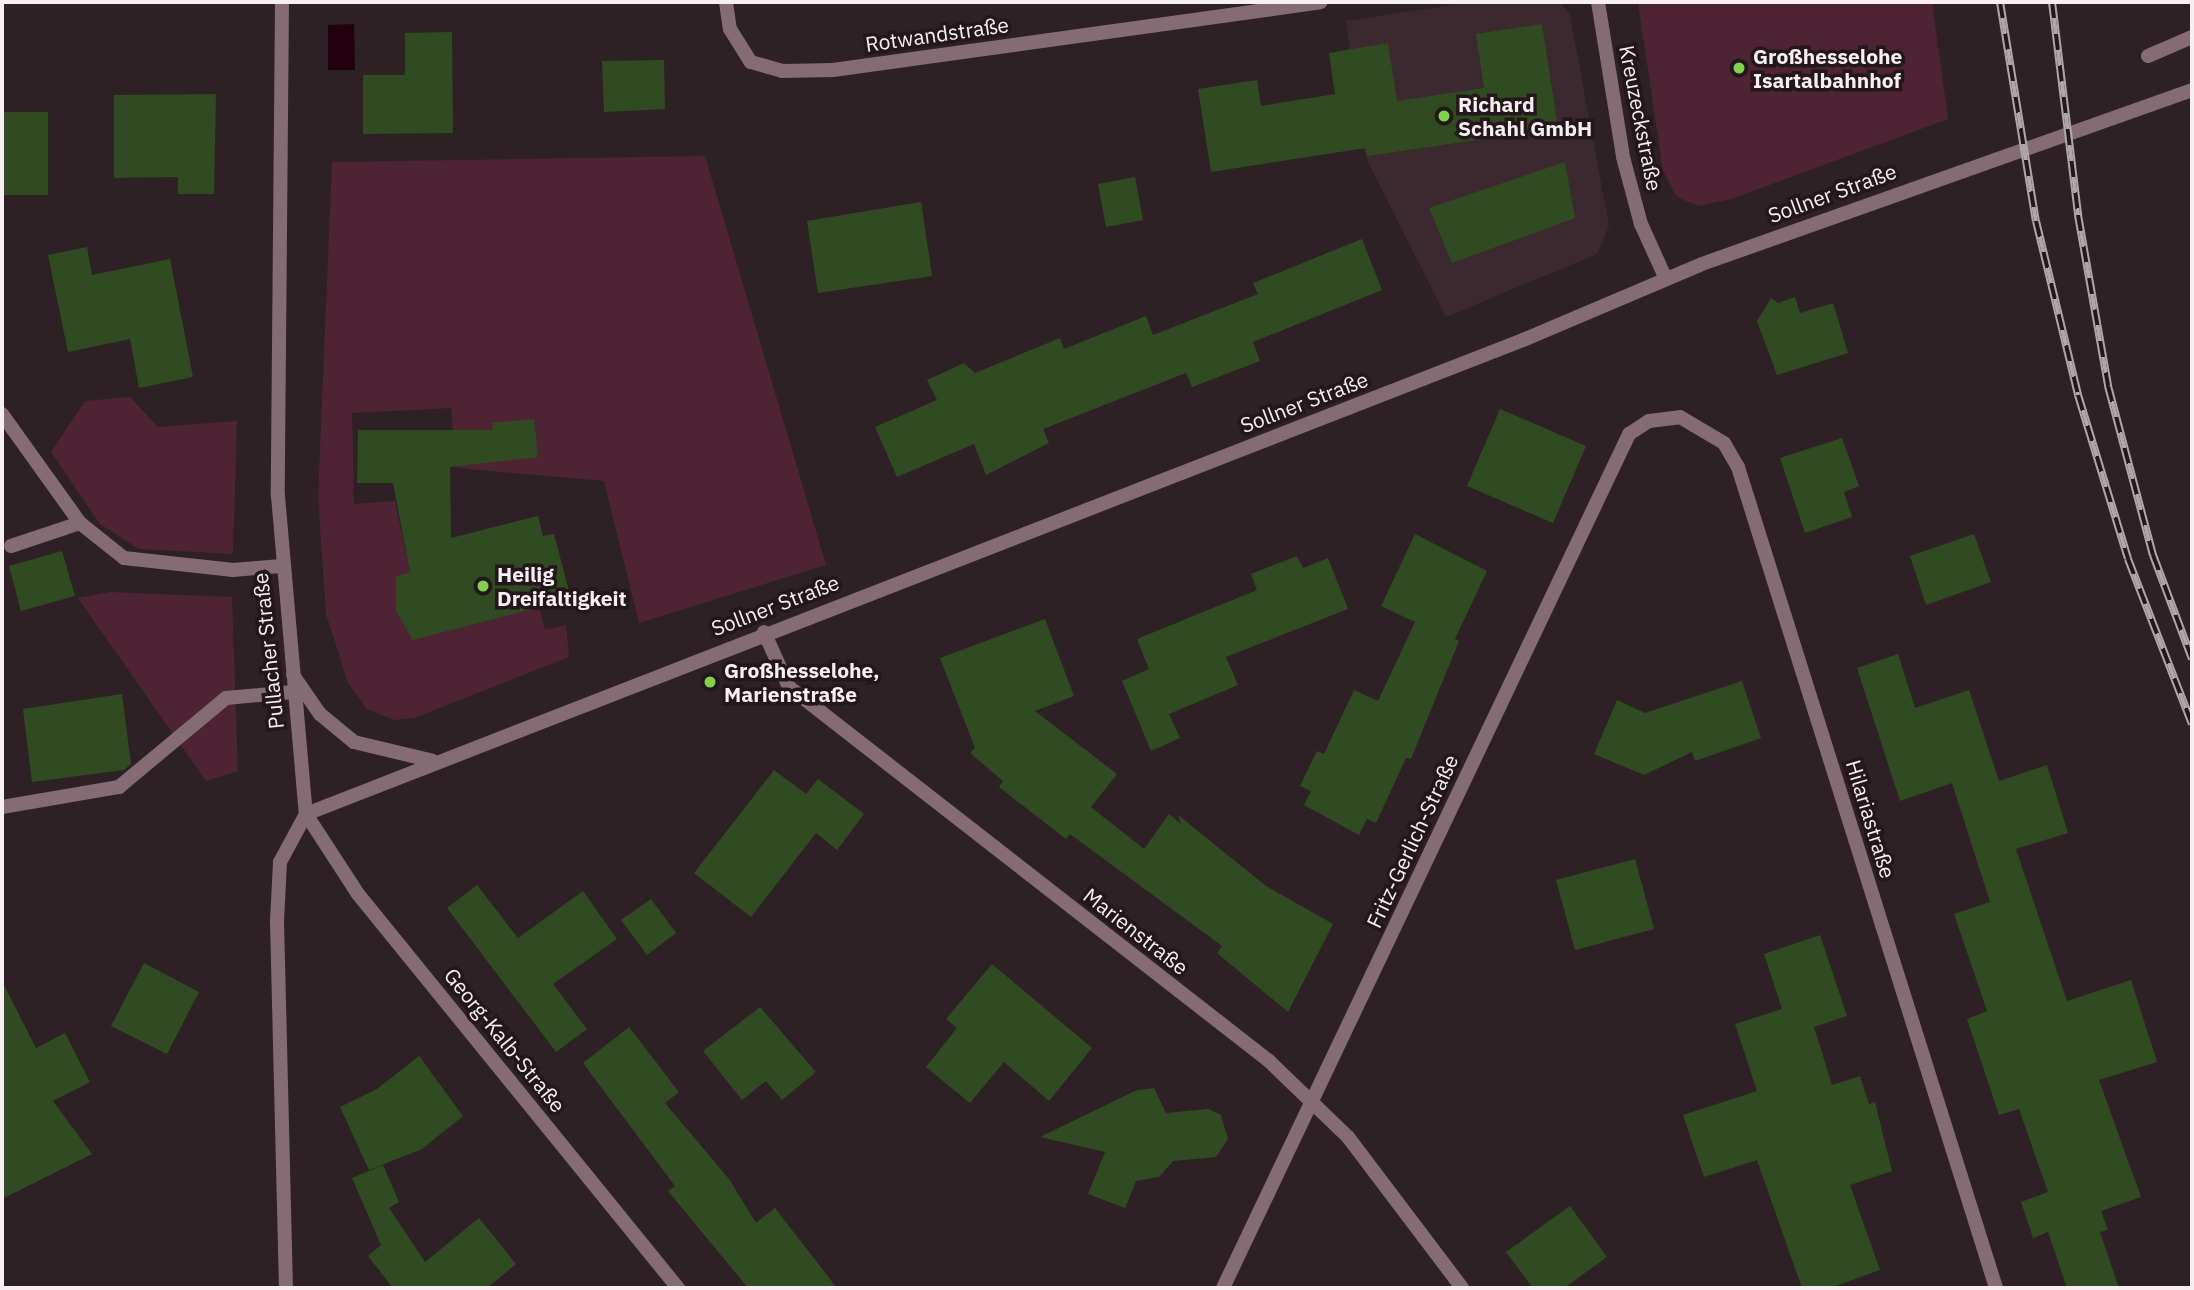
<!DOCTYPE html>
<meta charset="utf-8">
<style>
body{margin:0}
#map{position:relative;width:2194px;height:1290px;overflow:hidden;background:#2d2125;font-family:"IBM Plex Sans",sans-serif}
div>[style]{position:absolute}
.built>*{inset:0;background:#3c2930}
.green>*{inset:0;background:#4e2435}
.water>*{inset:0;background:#23000f}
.building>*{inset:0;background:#304b21}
.lane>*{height:14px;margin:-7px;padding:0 7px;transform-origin:7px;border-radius:7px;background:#846b74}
.street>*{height:14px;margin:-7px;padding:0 7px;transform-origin:7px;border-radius:7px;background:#846b74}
.rail>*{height:8px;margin-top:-4px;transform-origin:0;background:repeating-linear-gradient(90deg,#23171c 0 16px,#b0a6a9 0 32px);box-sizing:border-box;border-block:2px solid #b0a6a9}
.dots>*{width:19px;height:19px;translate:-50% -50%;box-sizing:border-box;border:4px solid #23171c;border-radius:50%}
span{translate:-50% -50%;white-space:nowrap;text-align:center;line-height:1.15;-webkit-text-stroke:7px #23171c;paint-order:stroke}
.street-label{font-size:21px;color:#f8eff2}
.poi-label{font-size:21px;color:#f8eff2;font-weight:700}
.left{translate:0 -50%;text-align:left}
.frame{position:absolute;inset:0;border:4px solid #f8eff2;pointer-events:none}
</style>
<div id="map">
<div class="built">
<div style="clip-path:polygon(1472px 2px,1560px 2px,1570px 15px,1609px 226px,1597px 254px,1446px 317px,1366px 158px,1346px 21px)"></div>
</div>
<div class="green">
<div style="clip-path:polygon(1638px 2px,1932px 2px,1948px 119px,1731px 199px,1698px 206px,1677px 197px,1663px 171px)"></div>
<div style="clip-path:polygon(705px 156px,826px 565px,639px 623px,604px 481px,457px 468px,451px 408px,352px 413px,354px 504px,395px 501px,410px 572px,396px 576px,539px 607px,545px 630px,566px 625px,569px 657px,414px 718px,394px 720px,367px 709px,348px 683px,326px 614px,318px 497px,332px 162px)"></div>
<div style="clip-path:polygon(130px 397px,158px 427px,237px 421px,233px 554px,139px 549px,100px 524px,51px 452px,85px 401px)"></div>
<div style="clip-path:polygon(110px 592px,232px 597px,238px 771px,206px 781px,78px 598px)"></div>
</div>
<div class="water">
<div style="clip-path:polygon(354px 24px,355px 70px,328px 70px,328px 25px)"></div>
</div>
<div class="building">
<div style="clip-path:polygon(1542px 24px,1558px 128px,1367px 156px,1366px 148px,1211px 172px,1198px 89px,1257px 80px,1261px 106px,1335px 94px,1329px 53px,1388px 43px,1397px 101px,1484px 88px,1476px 34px)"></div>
<div style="clip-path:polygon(452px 32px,453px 133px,363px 134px,363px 75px,405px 75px,405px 33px)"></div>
<div style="clip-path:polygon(664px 60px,665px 109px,604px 112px,602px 61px)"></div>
<div style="clip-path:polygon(216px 94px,214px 194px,178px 194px,178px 177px,114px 178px,114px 95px)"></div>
<div style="clip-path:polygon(2px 112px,48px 112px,48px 195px,2px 195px)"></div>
<div style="clip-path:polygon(1565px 162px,1575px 218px,1452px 263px,1429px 208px)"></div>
<div style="clip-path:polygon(1135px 177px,1143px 220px,1106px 227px,1098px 184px)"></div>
<div style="clip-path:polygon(921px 202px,932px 276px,818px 293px,807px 221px)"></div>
<div style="clip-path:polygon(1362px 239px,1382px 290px,1253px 342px,1260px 361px,1192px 387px,1186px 373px,1043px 429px,1049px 443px,986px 475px,974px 444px,897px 477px,875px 427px,937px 400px,927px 380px,964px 363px,975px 373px,1060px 338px,1064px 349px,1146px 316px,1153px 335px,1258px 294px,1253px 283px)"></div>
<div style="clip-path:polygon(87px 247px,92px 275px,170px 259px,193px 377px,139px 388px,130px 339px,68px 352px,48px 255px)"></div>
<div style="clip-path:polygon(1795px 297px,1800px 313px,1833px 303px,1848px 353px,1777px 375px,1757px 321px,1771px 298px,1778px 303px)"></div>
<div style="clip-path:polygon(1500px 409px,1586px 446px,1553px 523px,1467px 486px)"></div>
<div style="clip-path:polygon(534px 419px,538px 457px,450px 467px,451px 538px,538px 516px,543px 536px,554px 534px,571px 599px,412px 640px,396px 610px,396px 576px,410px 572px,393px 483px,357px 483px,358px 430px,493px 430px,492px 423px)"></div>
<div style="clip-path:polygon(1842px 438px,1859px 486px,1844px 492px,1852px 517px,1805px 533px,1780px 458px)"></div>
<div style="clip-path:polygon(1415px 534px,1487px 571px,1455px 639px,1459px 641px,1411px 759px,1406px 758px,1376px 823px,1367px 819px,1359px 835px,1304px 805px,1311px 791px,1300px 786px,1317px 751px,1324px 754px,1354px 690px,1378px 701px,1415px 622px,1381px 606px)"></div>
<div style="clip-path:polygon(1974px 534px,1991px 582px,1926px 605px,1910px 556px)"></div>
<div style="clip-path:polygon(62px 551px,75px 596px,21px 611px,9px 566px)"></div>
<div style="clip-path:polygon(1297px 556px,1303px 568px,1328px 558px,1348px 609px,1226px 657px,1238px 685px,1169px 714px,1180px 738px,1151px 751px,1122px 681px,1149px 669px,1137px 639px,1257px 590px,1251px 574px)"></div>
<div style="clip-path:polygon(1045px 619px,1074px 696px,1035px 711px,1117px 774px,1091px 807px,1144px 849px,1169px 814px,1181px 824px,1178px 815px,1266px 886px,1333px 924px,1288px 1012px,1217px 953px,1222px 946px,1070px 834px,1066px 839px,999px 787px,1003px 781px,970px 753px,975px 748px,940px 658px)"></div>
<div style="clip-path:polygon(1898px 654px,1915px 708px,1969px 690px,1999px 781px,2047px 765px,2068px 833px,2016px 849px,2067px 1001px,2131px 980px,2157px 1062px,2099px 1080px,2141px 1197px,2101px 1211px,2108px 1230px,2100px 1232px,2119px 1288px,2067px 1288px,2048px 1232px,2033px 1238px,2021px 1202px,2048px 1192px,2019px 1109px,1999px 1115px,1967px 1019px,1987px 1011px,1954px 914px,1990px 902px,1952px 783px,1900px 801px,1857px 668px)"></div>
<div style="clip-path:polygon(1742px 681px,1761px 738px,1695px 761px,1692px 752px,1644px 775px,1594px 754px,1617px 700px,1645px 713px)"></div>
<div style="clip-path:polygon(122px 694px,131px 764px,124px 770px,32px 782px,23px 709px)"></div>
<div style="clip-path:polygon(774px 770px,806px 794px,818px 779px,864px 814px,837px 850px,816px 833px,751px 917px,694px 873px)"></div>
<div style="clip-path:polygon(1635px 859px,1654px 929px,1575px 950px,1556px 880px)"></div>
<div style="clip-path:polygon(477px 885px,518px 938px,583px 891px,617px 939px,553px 984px,587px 1029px,556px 1052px,447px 908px)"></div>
<div style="clip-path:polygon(651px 899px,676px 933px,647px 955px,621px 920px)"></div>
<div style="clip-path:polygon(1820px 935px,1847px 1016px,1814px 1027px,1832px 1085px,1860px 1076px,1869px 1104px,1875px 1102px,1892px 1171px,1850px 1185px,1880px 1270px,1830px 1288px,1802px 1288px,1757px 1160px,1704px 1177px,1683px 1115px,1757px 1091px,1735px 1024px,1782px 1009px,1764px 954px)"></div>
<div style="clip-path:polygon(144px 963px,199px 992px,167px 1054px,111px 1026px)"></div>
<div style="clip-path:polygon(992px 964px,1092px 1048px,1049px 1101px,1004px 1062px,970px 1103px,926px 1067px,957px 1028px,946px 1019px)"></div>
<div style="clip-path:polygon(2px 981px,36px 1048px,65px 1033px,90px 1082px,53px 1101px,92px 1154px,2px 1199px)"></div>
<div style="clip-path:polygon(760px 1007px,816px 1072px,782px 1100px,766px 1081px,742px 1100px,703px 1051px)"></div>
<div style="clip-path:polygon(629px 1027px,679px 1092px,665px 1103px,729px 1179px,756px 1223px,775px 1208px,837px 1288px,748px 1288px,668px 1191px,675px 1186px,583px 1063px)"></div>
<div style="clip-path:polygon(419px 1056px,463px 1116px,422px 1149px,369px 1170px,340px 1107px,377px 1089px)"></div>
<div style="clip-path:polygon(1154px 1088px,1166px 1113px,1208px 1109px,1221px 1115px,1228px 1139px,1216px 1157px,1173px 1161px,1159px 1177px,1136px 1181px,1125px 1208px,1088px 1194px,1105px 1152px,1040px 1137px,1137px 1090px)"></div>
<div style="clip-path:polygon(383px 1165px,399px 1202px,389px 1208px,425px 1262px,479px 1218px,516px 1264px,487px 1288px,393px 1288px,368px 1256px,381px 1245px,352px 1178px)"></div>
<div style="clip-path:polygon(1570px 1206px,1607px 1257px,1564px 1288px,1533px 1288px,1506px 1252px)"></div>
</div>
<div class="lane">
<div style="left:2148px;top:56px;width:48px;rotate:-23.4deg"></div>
<div style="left:11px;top:546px;width:73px;rotate:-18.4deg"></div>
<div style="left:2px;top:807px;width:119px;rotate:-9.7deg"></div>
<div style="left:119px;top:787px;width:139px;rotate:-39.8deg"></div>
<div style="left:226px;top:698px;width:67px;rotate:-5.1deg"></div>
</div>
<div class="street">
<div style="left:282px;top:2px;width:494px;rotate:90.5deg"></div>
<div style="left:278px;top:496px;width:319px;rotate:85deg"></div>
<div style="left:306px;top:814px;width:55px;rotate:118.4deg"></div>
<div style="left:280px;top:862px;width:59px;rotate:92.9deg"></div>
<div style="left:277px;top:921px;width:367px;rotate:88.6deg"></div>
<div style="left:726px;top:2px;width:27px;rotate:82deg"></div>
<div style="left:730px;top:29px;width:39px;rotate:58deg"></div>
<div style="left:751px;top:62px;width:32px;rotate:16deg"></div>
<div style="left:782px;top:71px;width:51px;rotate:-1.1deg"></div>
<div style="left:833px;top:70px;width:492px;rotate:-7.9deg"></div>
<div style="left:1598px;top:2px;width:157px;rotate:80.8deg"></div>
<div style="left:1623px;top:157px;width:69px;rotate:75deg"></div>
<div style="left:1641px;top:224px;width:60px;rotate:65.6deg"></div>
<div style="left:2px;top:414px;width:134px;rotate:54.4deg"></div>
<div style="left:80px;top:523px;width:56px;rotate:38.5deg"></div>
<div style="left:124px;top:558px;width:110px;rotate:6.3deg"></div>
<div style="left:233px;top:570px;width:48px;rotate:-4.8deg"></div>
<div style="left:764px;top:632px;width:60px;rotate:65.6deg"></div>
<div style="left:789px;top:687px;width:609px;rotate:37.92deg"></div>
<div style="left:1269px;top:1061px;width:110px;rotate:43.9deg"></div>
<div style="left:1348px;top:1137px;width:189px;rotate:52.9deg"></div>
<div style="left:293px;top:675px;width:47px;rotate:55.3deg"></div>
<div style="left:320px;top:714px;width:44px;rotate:39.5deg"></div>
<div style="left:354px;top:742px;width:81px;rotate:13.5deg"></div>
<div style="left:306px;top:814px;width:1306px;rotate:-21.28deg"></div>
<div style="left:1523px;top:340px;width:194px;rotate:-23deg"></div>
<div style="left:1702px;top:264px;width:520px;rotate:-19.55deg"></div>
<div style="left:306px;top:814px;width:95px;rotate:57deg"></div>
<div style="left:358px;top:894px;width:508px;rotate:50.92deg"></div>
<div style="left:1223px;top:1288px;width:946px;rotate:-64.57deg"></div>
<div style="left:1629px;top:434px;width:24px;rotate:-33deg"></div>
<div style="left:1649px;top:421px;width:31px;rotate:-7deg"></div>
<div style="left:1680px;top:417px;width:51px;rotate:30.6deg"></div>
<div style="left:1724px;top:443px;width:28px;rotate:60deg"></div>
<div style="left:1738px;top:467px;width:861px;rotate:72.55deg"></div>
</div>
<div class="rail">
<div style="left:2000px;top:2px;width:222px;rotate:80.7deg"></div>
<div style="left:2036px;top:221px;width:179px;rotate:76.4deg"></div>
<div style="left:2078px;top:395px;width:171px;rotate:73deg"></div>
<div style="left:2128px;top:559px;width:177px;rotate:68.8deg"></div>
<div style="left:2052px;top:2px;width:215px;rotate:83deg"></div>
<div style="left:2078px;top:215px;width:174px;rotate:80deg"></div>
<div style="left:2108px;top:386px;width:175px;rotate:75.1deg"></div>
<div style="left:2153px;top:555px;width:111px;rotate:69.4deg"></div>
</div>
<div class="dots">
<div style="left:1739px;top:68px;background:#82d04f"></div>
<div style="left:1444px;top:116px;background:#82d04f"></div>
<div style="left:483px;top:586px;background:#82d04f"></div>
<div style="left:710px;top:682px;background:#82d04f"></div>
</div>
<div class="street-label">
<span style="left:937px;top:34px;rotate:-8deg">Rotwandstraße</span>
<span style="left:1641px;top:118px;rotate:79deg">Kreuzeckstraße</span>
<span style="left:1832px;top:193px;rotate:-20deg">Sollner Straße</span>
<span style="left:1304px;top:402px;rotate:-21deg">Sollner Straße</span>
<span style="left:775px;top:605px;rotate:-21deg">Sollner Straße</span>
<span style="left:268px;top:651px;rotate:-96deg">Pullacher Straße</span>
<span style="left:1871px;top:819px;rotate:73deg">Hilariastraße</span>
<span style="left:1412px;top:841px;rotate:-65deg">Fritz-Gerlich-Straße</span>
<span style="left:1136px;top:931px;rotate:38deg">Marienstraße</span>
<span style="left:505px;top:1040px;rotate:51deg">Georg-Kalb-Straße</span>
</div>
<div class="poi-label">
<span class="left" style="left:1753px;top:68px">Großhesselohe<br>Isartalbahnhof</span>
<span class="left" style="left:1458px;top:116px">Richard<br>Schahl GmbH</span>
<span class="left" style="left:497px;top:586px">Heilig<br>Dreifaltigkeit</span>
<span class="left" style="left:724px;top:682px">Großhesselohe,<br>Marienstraße</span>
</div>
<div class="frame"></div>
</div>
